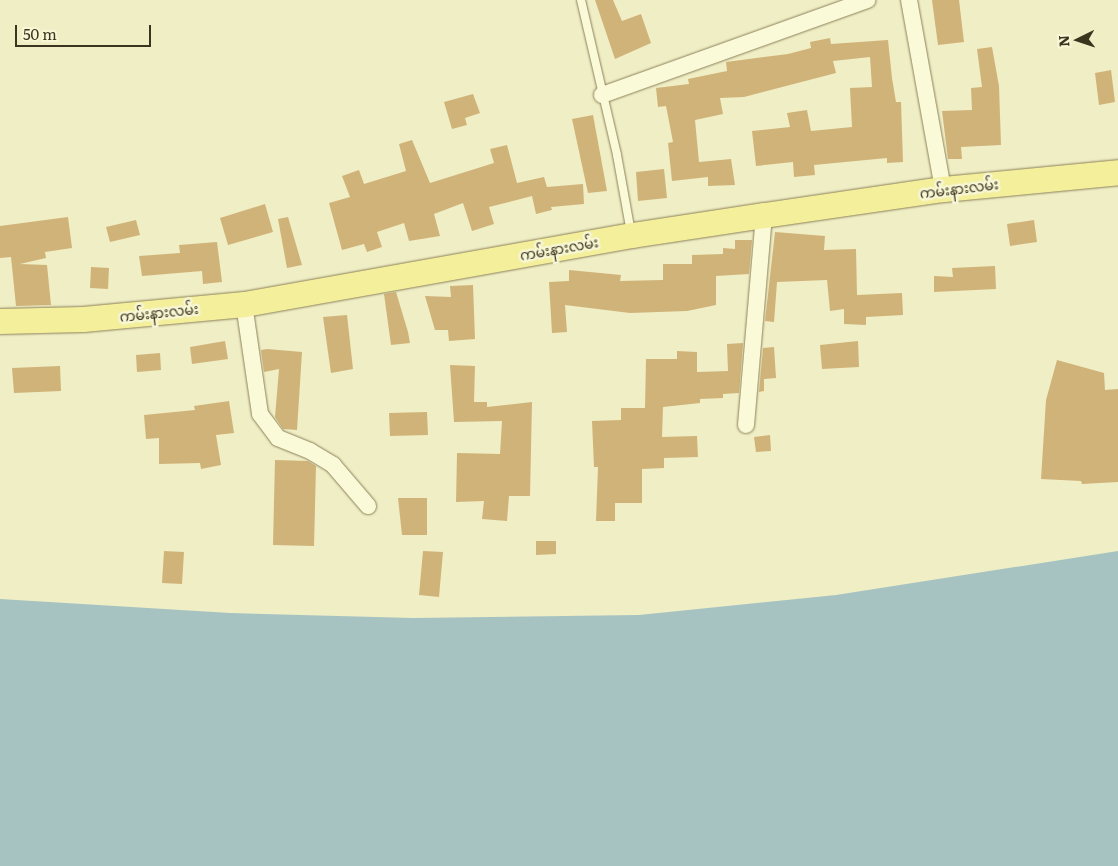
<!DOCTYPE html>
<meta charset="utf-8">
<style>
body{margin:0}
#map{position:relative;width:1118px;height:866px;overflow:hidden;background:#f0eec5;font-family:Literata,"Noto Sans Myanmar",serif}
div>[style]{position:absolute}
.water>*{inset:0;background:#a6c3c2}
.building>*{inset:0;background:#d0b379}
.roads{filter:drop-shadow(0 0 1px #8c815a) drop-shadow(0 0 1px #8c815a)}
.service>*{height:8px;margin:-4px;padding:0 4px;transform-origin:4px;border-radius:4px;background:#faf9d8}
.minor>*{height:16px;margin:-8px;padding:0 8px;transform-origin:8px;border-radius:8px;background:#faf9d8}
.primary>*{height:25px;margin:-12.5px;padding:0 12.5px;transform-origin:12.5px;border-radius:12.5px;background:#f4ef9b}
span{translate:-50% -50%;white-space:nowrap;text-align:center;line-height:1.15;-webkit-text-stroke:5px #f7f6d5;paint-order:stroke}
.street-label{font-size:14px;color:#3b341e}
.north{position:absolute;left:1053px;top:15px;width:50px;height:50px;-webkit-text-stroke:4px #f7f6d5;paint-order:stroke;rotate:266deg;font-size:14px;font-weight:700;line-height:20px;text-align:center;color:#3b341e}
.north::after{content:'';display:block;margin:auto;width:18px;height:22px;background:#3b341e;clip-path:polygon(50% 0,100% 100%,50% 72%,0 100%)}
.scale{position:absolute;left:15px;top:25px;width:136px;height:22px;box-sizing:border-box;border:2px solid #3b341e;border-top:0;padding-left:6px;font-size:15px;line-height:18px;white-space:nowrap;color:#3b341e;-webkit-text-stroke:4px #f7f6d5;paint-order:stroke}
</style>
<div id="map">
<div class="water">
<div style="clip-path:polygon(1118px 551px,1118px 866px,0 866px,0 599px,230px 613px,413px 618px,639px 615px,836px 595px)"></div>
</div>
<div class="building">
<div style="clip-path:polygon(595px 0,613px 0,622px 21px,641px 14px,651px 43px,615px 59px)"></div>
<div style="clip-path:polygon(932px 0,959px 0,964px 42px,938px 45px)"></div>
<div style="clip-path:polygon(830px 38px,831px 44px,888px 40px,892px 78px,896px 102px,901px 102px,903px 162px,887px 163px,887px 158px,814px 165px,815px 175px,794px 177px,793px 162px,756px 166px,752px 131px,790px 127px,787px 113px,807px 110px,811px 131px,852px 127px,850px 88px,872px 87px,870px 57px,833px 61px,836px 73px,744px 97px,720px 98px,723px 114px,695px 120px,699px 162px,731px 159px,735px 185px,708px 186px,708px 177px,672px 181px,668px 143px,673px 142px,666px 106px,658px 107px,656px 88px,689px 84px,688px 79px,727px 71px,726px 62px,788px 54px,811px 48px,810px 42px)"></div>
<div style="clip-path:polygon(992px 47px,999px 86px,1001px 145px,961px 147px,962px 159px,948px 159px,942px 111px,972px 110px,971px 88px,982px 87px,977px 49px)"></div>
<div style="clip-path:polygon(1111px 70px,1115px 102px,1099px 105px,1095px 73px)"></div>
<div style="clip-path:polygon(473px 94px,480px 113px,465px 118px,467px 125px,452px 129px,444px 102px)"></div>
<div style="clip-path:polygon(593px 115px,607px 191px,588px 193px,572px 119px)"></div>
<div style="clip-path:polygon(412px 140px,430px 183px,494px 163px,490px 149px,507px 145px,517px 183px,544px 177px,547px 187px,583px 184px,584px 204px,551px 207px,552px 210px,536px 214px,532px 196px,489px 207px,494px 224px,472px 231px,463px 203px,434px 214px,440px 236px,409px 241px,404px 223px,377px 232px,382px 247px,367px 252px,364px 244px,342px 250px,329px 203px,350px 197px,342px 176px,359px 170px,364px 184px,406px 171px,399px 144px)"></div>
<div style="clip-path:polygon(664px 169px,667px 198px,638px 201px,636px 172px)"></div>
<div style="clip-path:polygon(265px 204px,273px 232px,228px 245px,220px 218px)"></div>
<div style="clip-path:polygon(68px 217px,72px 248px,45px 252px,46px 258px,20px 264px,47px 265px,51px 305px,16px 306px,11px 257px,0 258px,0 226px)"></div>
<div style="clip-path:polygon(288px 217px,302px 265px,287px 268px,278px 219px)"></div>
<div style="clip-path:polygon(136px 220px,140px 235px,110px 242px,106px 227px)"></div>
<div style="clip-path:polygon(1034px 220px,1037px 242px,1010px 246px,1007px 224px)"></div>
<div style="clip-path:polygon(775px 232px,825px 236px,824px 250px,856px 249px,857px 295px,902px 293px,903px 315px,866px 317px,866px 325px,844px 324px,844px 309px,830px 311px,827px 280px,777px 282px,774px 322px,765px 321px)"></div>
<div style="clip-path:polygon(735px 240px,752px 240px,749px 274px,716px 276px,716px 305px,687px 311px,630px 313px,565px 305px,567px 332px,552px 333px,549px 282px,569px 281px,569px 270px,621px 275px,620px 281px,663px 280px,663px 264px,692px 264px,692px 255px,723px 254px,723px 248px,735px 249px)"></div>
<div style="clip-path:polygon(217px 242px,222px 282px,203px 284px,202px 271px,142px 276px,139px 256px,180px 253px,179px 245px)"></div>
<div style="clip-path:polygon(995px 266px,996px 289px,934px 292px,934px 276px,953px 277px,952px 268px)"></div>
<div style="clip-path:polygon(91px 267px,109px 268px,108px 289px,90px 288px)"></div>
<div style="clip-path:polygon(473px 285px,475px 339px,449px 341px,448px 330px,435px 330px,425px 296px,451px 297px,450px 286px)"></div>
<div style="clip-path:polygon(396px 292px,408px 332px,410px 343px,391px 345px,384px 294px)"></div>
<div style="clip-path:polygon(347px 315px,353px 369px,331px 373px,323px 317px)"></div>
<div style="clip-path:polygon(225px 341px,228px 359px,192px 364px,190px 347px)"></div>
<div style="clip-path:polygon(858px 341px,859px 367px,822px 369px,820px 345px)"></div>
<div style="clip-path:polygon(743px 343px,739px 393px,723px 394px,723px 398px,700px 399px,700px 403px,663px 407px,662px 437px,697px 436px,698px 457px,664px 458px,664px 468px,642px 469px,642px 503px,615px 503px,615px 521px,596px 521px,598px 467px,594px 467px,592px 421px,621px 420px,621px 408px,645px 408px,646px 359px,677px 359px,677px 351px,697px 352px,697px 372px,728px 371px,727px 344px)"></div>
<div style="clip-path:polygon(774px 347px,776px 378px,764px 379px,764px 391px,759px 392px,763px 348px)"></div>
<div style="clip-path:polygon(267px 349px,302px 352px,297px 430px,283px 429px,275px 417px,279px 369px,264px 372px,261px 350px)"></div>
<div style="clip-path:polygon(160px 353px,161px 370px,137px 372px,136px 355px)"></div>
<div style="clip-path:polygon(1057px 360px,1104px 373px,1105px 390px,1118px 389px,1118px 482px,1082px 484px,1081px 481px,1041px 479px,1046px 400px)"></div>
<div style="clip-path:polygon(450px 365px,475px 366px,474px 402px,487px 402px,487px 407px,532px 402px,530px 496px,509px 496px,507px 521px,482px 519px,484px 501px,456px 502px,457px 453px,500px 454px,502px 421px,454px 422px)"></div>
<div style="clip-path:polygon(60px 366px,61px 391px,14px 393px,12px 368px)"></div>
<div style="clip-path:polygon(229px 401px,234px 433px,216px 435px,221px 465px,201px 469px,200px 463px,159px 464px,159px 438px,146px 439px,144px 415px,195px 410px,194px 406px)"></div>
<div style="clip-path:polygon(427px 412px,428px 435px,390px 436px,389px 413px)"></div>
<div style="clip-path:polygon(770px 435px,771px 451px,756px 452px,754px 437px)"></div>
<div style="clip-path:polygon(275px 460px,308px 461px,316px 466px,314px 546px,273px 545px)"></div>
<div style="clip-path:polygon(398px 498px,427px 498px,427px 535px,402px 535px)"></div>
<div style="clip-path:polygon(536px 541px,556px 541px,556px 554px,536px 555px)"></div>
<div style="clip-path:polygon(164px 551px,184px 552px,182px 584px,162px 583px)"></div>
<div style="clip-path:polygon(423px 551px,443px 552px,439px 597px,419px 595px)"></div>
</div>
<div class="roads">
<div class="service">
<div style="left:581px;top:0;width:159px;rotate:76.9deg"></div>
<div style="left:617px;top:155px;width:79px;rotate:79.8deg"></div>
</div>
<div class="minor">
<div style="left:909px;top:0;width:192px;rotate:79.8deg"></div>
<div style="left:602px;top:95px;width:282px;rotate:-19.7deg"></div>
<div style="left:244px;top:304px;width:111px;rotate:81.7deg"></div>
<div style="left:260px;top:414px;width:30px;rotate:53deg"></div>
<div style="left:278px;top:438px;width:35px;rotate:22deg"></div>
<div style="left:310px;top:451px;width:27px;rotate:31deg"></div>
<div style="left:333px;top:465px;width:54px;rotate:49.5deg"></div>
<div style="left:746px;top:425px;width:211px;rotate:-85.1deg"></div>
</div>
<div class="primary">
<div style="left:0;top:321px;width:83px;rotate:-1.4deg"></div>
<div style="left:83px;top:319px;width:162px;rotate:-5.3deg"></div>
<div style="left:244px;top:304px;width:394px;rotate:-10.1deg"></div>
<div style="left:632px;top:235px;width:134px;rotate:-8.6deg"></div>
<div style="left:764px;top:215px;width:181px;rotate:-8.3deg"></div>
<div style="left:943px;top:189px;width:176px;rotate:-5.5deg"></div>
</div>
</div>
<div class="street-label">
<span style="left:959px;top:188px;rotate:-7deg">ကမ်းနားလမ်း</span>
<span style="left:559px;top:248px;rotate:-10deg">ကမ်းနားလမ်း</span>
<span style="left:159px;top:312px;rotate:-6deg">ကမ်းနားလမ်း</span>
</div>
<div class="north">N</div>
<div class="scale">50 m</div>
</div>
